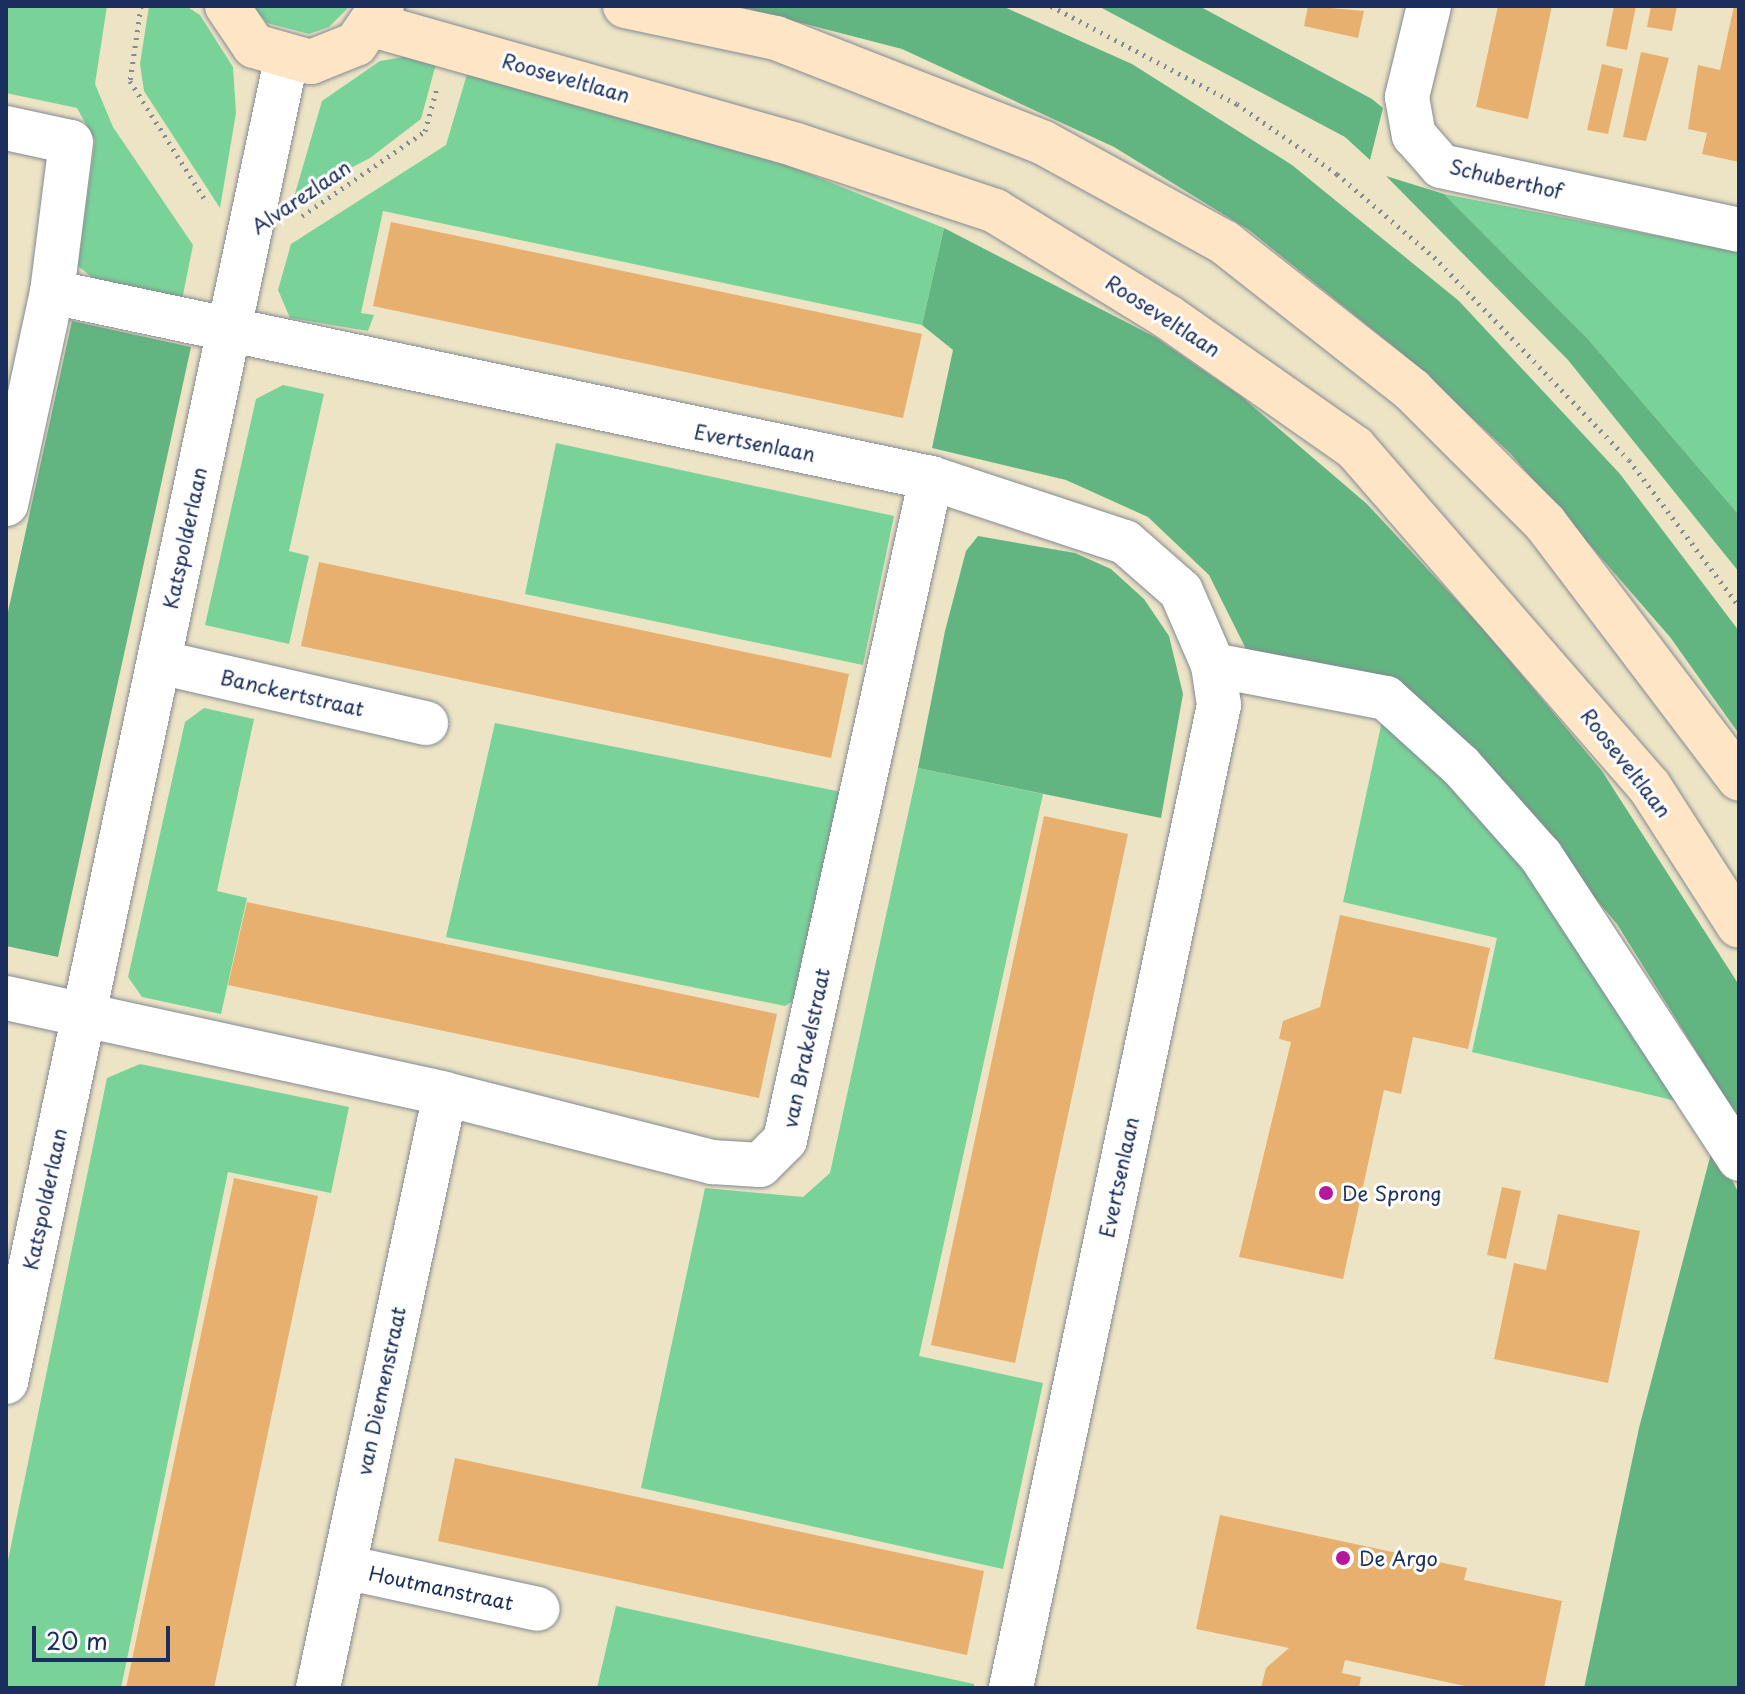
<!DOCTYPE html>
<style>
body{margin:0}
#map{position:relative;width:1745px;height:1694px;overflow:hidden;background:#ede4c6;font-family:"Playpen Sans",sans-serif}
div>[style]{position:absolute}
.green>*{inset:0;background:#79d399}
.forest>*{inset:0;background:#62b581}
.building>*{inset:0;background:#e8b06e}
.path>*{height:5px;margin-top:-2.5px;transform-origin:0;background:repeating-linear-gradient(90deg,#848a92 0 2px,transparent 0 8px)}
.roads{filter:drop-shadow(0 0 2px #848a92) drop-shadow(0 0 2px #848a92)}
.street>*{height:44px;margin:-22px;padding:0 22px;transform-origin:22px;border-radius:22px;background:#fff}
.secondary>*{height:44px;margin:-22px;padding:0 22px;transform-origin:22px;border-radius:22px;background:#fee5c5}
.dots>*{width:22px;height:22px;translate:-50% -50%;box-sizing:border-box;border:4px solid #fff;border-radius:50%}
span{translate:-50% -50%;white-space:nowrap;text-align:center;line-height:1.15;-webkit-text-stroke:6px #fff;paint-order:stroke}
.street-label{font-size:20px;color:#1b2f5e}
.poi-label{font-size:20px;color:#1b2f5e}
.left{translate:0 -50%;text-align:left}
.frame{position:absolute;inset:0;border:8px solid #1b2f5e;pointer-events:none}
.scale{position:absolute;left:32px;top:1626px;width:138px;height:36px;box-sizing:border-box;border:4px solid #1b2f5e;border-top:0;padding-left:10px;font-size:24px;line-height:28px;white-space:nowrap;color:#1b2f5e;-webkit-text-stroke:6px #fff;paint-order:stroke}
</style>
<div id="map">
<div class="green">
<div style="clip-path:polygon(6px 6px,107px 6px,95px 84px,113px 127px,193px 245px,180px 310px,98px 282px,78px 266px,95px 140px,77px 108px,6px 93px)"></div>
<div style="clip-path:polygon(149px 6px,186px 6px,200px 15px,233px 67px,236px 113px,220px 208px,144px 91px,140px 64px)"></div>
<div style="clip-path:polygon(252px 6px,350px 6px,329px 27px,309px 34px,267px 23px)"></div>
<div style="clip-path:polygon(415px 55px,437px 60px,421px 119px,370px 158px,294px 197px,322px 101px,380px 61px)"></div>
<div style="clip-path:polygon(470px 64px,700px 130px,944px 228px,922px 325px,383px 211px,361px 313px,374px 315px,368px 331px,290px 318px,278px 290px,291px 244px,446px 145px)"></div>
<div style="clip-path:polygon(1444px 194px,1739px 252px,1739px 515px,1588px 339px)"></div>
<div style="clip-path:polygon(283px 385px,324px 394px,289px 551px,309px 556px,289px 644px,205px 625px,256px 399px)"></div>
<div style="clip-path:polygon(556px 443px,894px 516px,863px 665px,525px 594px)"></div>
<div style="clip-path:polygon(204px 708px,254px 719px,217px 891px,247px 898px,221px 1014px,142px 997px,128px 977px,185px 722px)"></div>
<div style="clip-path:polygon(1382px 721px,1498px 829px,1697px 1106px,1472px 1052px,1497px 938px,1343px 902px)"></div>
<div style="clip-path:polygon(495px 723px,842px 792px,797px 998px,785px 1006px,446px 937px)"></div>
<div style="clip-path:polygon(918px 768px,1043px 794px,919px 1356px,1043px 1383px,1003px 1569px,641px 1488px,705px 1188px,803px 1197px,830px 1173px)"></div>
<div style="clip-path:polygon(140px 1064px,349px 1107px,331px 1193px,228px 1172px,121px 1688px,6px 1688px,6px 1570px,107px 1078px)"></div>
<div style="clip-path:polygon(616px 1606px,974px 1684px,974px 1688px,597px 1688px)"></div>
</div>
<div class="forest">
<div style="clip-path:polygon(664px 6px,1002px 6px,1132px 64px,1292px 165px,1459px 301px,1620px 474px,1739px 631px,1739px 734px,1670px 637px,1510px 453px,1403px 354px,1249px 230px,1114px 147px,902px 49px,748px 9px)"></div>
<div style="clip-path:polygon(1098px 6px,1199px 6px,1372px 99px,1383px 108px,1370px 160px,1345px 137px)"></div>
<div style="clip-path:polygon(1386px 176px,1444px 194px,1588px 339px,1739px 515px,1739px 572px,1568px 360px)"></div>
<div style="clip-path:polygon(944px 228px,1155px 337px,1242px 397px,1367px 504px,1486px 632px,1602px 771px,1739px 985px,1739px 1120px,1617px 924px,1489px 774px,1247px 651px,1209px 575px,1148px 517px,1066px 480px,932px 448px,953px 350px,922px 325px)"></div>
<div style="clip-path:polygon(72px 321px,191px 347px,58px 957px,6px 946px,6px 621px)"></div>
<div style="clip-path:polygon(978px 536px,1075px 553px,1111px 569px,1144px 599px,1169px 636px,1183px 694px,1161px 818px,918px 768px,945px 631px,966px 551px)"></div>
<div style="clip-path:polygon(1714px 1142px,1739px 1194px,1739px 1688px,1584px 1688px,1639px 1428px)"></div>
</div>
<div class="building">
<div style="clip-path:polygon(1308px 6px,1364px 11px,1358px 38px,1304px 26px)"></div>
<div style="clip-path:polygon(1498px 6px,1552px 6px,1528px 119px,1476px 107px)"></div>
<div style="clip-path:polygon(1614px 6px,1636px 6px,1627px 50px,1606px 46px)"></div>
<div style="clip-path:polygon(1651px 6px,1677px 6px,1672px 31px,1647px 27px)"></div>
<div style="clip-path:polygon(1734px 6px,1739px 6px,1739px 162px,1702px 154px,1707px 133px,1688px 129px,1698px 65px,1720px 70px)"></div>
<div style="clip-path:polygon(1641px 52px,1669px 58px,1646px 141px,1623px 137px)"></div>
<div style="clip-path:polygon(1602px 64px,1623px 69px,1608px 134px,1587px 130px)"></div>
<div style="clip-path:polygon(391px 222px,922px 334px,903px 418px,373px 306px)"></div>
<div style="clip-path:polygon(319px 562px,849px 674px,831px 758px,301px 646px)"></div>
<div style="clip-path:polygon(1044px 816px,1128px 834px,1015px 1363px,931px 1345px)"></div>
<div style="clip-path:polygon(247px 902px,777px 1014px,759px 1098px,228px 985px)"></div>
<div style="clip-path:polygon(1340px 915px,1490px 948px,1468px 1049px,1413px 1037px,1401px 1094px,1384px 1090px,1343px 1279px,1239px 1257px,1291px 1042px,1279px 1039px,1283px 1021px,1320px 1007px)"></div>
<div style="clip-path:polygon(234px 1178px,318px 1196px,214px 1688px,126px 1688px)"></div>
<div style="clip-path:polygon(1502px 1187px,1521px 1191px,1506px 1259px,1487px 1255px)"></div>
<div style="clip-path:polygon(1558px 1214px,1640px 1231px,1608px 1383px,1494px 1359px,1514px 1263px,1546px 1270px)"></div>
<div style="clip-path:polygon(455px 1458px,984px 1571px,967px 1655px,438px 1541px)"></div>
<div style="clip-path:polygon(1220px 1515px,1467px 1568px,1464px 1580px,1562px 1601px,1544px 1688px,1474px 1688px,1345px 1660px,1342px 1673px,1361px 1677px,1359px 1688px,1261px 1688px,1266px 1668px,1289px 1648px,1196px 1629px)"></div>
</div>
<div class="path">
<div style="left:141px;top:6px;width:76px;rotate:98.3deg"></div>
<div style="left:130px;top:81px;width:144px;rotate:57.7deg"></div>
<div style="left:1051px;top:6px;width:210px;rotate:27.8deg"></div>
<div style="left:1237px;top:104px;width:122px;rotate:35deg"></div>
<div style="left:1337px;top:174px;width:128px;rotate:40.6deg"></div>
<div style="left:1434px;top:257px;width:281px;rotate:46.2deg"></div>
<div style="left:1629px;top:460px;width:183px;rotate:53deg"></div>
<div style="left:302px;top:216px;width:150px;rotate:-34.6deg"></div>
<div style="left:425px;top:131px;width:45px;rotate:-74.4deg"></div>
</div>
<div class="roads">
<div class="street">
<div style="left:1429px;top:6px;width:94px;rotate:103.6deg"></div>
<div style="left:1407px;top:97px;width:39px;rotate:80deg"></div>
<div style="left:1414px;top:135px;width:41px;rotate:48.9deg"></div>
<div style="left:1441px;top:166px;width:305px;rotate:12.1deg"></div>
<div style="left:6px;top:128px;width:66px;rotate:12.2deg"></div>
<div style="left:71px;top:142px;width:151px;rotate:97.2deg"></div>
<div style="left:52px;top:292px;width:217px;rotate:102.2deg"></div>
<div style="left:52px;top:292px;width:898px;rotate:11.95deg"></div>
<div style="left:931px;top:478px;width:204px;rotate:18.3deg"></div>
<div style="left:1125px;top:542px;width:74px;rotate:41.2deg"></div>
<div style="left:1181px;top:591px;width:81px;rotate:66.6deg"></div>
<div style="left:1213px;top:665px;width:40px;rotate:81.5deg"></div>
<div style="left:1219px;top:705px;width:1005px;rotate:101.95deg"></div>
<div style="left:159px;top:662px;width:274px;rotate:12.9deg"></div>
<div style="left:1213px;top:665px;width:176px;rotate:10.8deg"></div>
<div style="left:1386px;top:698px;width:101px;rotate:42.2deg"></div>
<div style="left:1461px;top:766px;width:120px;rotate:48.4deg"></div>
<div style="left:1541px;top:856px;width:362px;rotate:56.8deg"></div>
<div style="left:6px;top:998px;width:449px;rotate:12.3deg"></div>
<div style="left:445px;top:1094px;width:276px;rotate:14.3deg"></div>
<div style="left:712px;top:1162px;width:48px;rotate:3.6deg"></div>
<div style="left:760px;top:1165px;width:35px;rotate:-45deg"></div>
<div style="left:785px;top:1140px;width:678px;rotate:-77.56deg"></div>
<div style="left:6px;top:1382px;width:1351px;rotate:-78.04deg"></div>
<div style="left:344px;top:1567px;width:198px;rotate:12.2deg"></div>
<div style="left:318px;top:1688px;width:607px;rotate:-77.93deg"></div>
</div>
<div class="secondary">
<div style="left:227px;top:6px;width:48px;rotate:56deg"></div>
<div style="left:254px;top:46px;width:59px;rotate:15.7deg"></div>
<div style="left:311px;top:62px;width:48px;rotate:-21.8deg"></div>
<div style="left:356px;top:44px;width:46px;rotate:-55.6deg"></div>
<div style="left:625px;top:6px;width:154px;rotate:12deg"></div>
<div style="left:776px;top:38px;width:286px;rotate:21.4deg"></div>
<div style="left:1042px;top:142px;width:208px;rotate:28.8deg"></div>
<div style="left:1224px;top:242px;width:239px;rotate:38.2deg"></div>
<div style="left:1412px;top:390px;width:188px;rotate:45deg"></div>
<div style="left:1545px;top:523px;width:321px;rotate:52.8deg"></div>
<div style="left:373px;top:25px;width:440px;rotate:15.8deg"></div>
<div style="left:796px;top:145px;width:210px;rotate:18.3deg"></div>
<div style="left:995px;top:211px;width:203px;rotate:31.5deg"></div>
<div style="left:1168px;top:317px;width:228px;rotate:35deg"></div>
<div style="left:1355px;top:448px;width:448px;rotate:49deg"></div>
<div style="left:1649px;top:786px;width:166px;rotate:57.3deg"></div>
</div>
</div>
<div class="dots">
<div style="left:1326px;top:1193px;background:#b5179e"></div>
<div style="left:1343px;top:1558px;background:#b5179e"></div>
</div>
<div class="street-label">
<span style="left:566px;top:78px;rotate:16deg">Rooseveltlaan</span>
<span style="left:1506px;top:179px;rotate:13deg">Schuberthof</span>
<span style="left:301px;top:197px;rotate:-34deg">Alvarezlaan</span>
<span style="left:1163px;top:316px;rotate:33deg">Rooseveltlaan</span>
<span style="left:755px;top:443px;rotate:11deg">Evertsenlaan</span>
<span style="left:185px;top:538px;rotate:-78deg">Katspolderlaan</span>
<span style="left:292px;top:693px;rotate:13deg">Banckertstraat</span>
<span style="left:1626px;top:763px;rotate:52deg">Rooseveltlaan</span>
<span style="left:806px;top:1048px;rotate:-78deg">van Brakelstraat</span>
<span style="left:1119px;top:1177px;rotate:-78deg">Evertsenlaan</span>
<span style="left:45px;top:1199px;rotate:-78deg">Katspolderlaan</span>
<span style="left:381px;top:1391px;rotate:-78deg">van Diemenstraat</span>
<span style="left:441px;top:1588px;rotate:12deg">Houtmanstraat</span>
</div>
<div class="poi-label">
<span class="left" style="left:1342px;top:1193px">De Sprong</span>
<span class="left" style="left:1359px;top:1558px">De Argo</span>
</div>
<div class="frame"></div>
<div class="scale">20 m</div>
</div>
